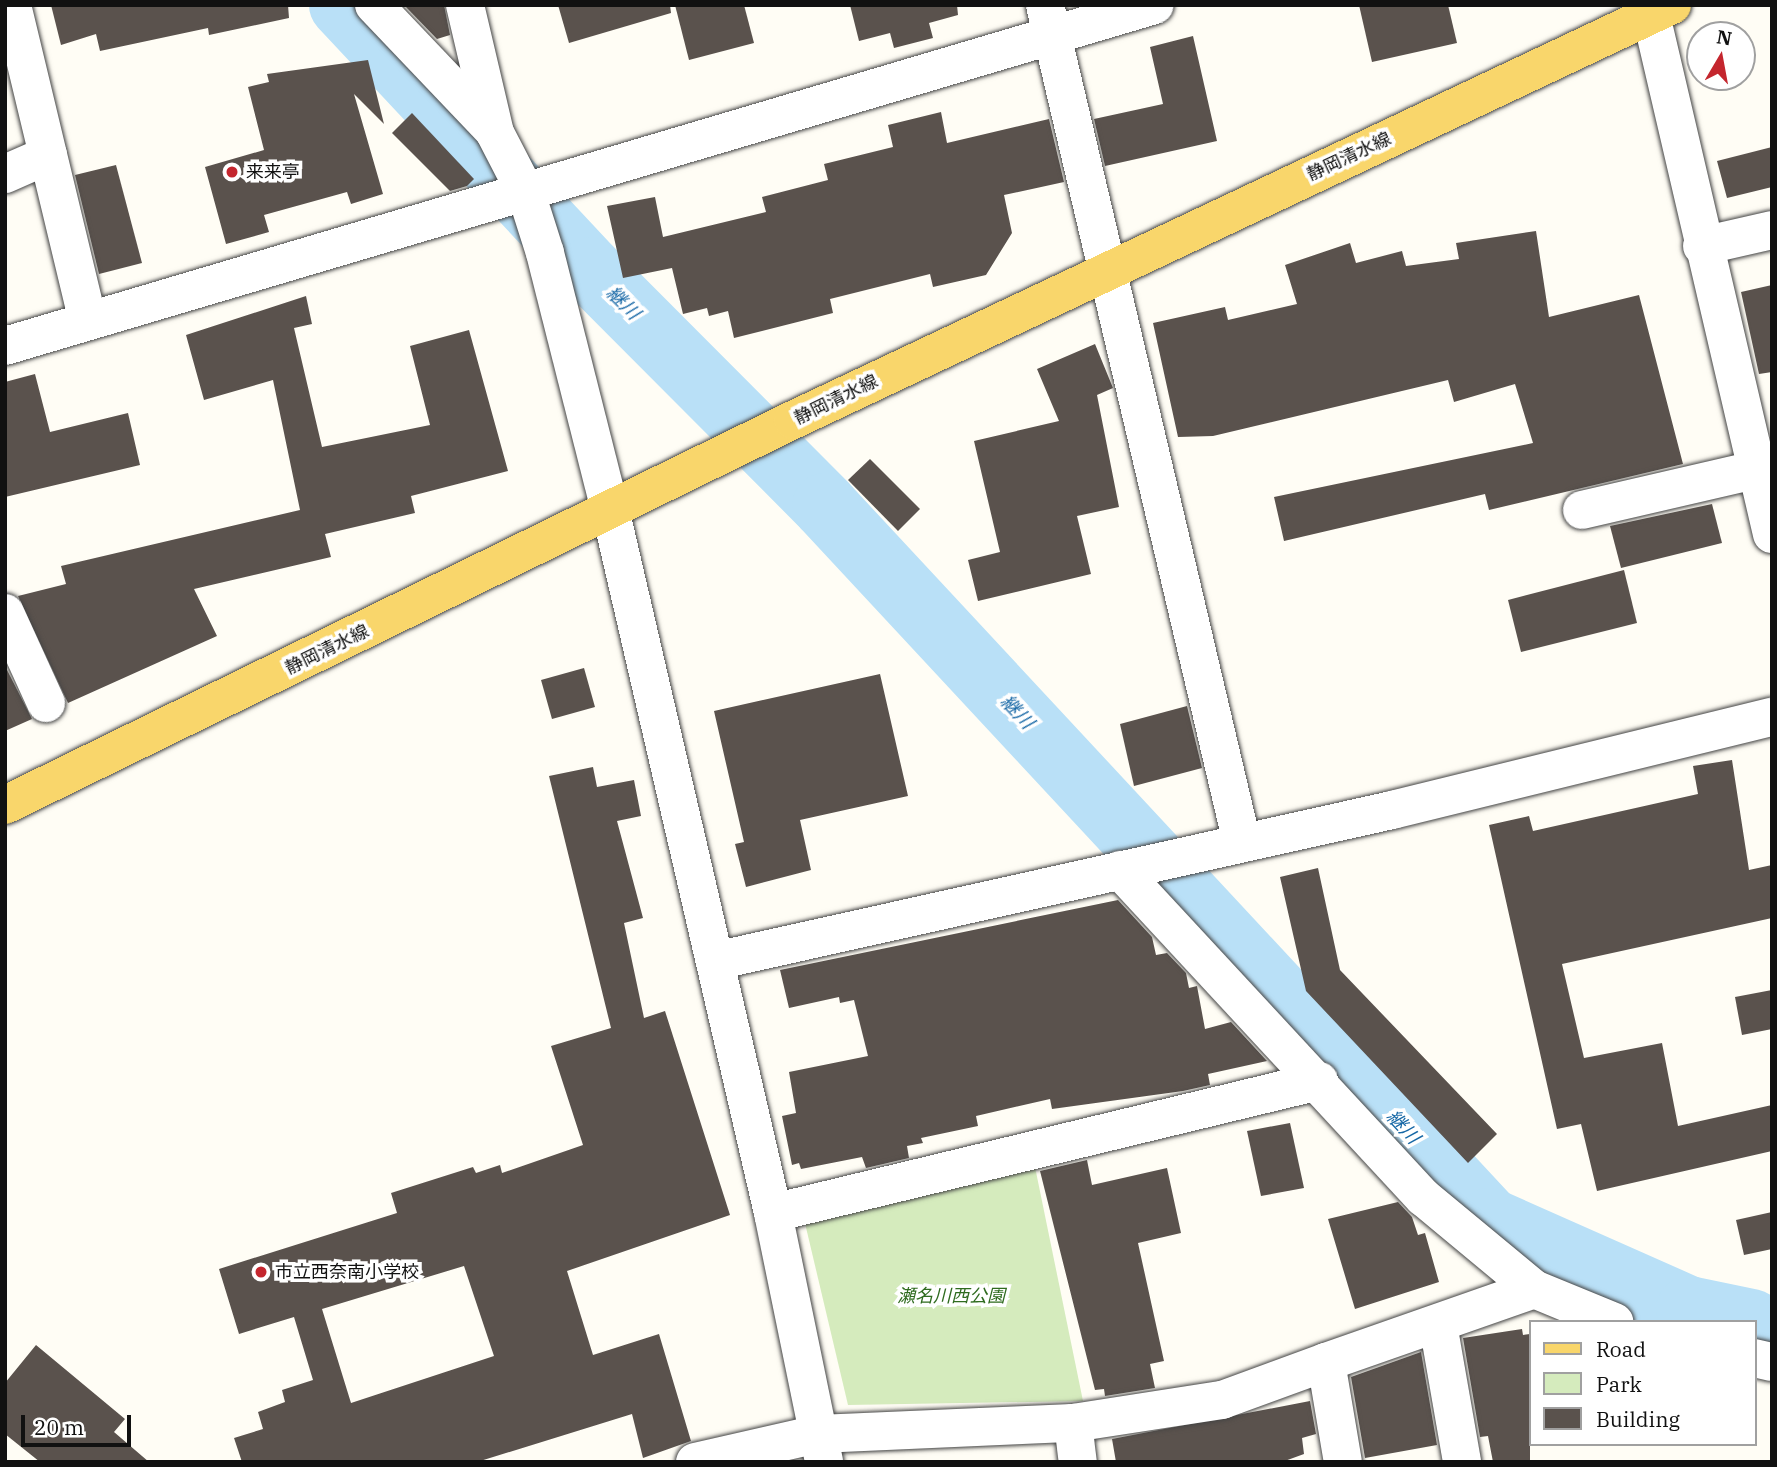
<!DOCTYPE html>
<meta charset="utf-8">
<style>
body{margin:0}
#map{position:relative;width:1777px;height:1467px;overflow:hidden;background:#fffdf5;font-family:"IBM Plex Serif","Noto Sans JP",serif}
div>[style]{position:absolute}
.green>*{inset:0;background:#d5ebbd}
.river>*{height:66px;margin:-33px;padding:0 33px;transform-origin:33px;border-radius:33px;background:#b9e0f7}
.building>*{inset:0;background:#5a524d}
.roads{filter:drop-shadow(0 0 2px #444) drop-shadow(0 0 2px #444)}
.minor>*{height:38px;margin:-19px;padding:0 19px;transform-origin:19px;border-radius:19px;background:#fff}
.major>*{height:38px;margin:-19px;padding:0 19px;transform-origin:19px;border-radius:19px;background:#f9d66b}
.dots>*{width:19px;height:19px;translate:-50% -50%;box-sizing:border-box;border:4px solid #fff;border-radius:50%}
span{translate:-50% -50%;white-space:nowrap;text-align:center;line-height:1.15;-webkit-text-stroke:7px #fff;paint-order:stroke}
.street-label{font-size:18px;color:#111}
.poi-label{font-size:18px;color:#111}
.left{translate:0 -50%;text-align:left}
.park-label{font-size:18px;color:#2f6b1f;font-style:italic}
.water-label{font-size:19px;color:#1768a6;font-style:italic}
.frame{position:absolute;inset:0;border:7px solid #111;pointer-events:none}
.legend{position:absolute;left:1529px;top:1320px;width:228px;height:126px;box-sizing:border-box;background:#fff;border:2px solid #a0a0a0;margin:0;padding:9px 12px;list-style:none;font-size:21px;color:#111}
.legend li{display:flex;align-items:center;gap:14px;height:35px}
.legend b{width:35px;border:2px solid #a0a0a0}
.north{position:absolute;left:1686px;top:21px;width:70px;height:70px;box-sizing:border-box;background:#fff;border:2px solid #a0a0a0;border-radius:50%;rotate:10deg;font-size:19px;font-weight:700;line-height:28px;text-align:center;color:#111}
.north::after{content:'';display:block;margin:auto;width:24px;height:32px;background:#c4262e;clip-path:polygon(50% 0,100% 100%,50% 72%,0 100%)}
.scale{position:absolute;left:21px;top:1415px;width:110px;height:32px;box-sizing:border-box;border:4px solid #111;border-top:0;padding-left:9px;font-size:21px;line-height:24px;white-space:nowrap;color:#111;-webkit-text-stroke:5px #fff;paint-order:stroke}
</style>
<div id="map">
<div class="green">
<div style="clip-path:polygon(1035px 1167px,1083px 1401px,848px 1405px,804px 1219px)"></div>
</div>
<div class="river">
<div style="left:342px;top:5px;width:363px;rotate:46.9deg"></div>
<div style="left:590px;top:270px;width:333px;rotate:45.1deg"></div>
<div style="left:825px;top:506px;width:976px;rotate:47.08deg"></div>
<div style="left:1490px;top:1221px;width:218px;rotate:23.9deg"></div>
<div style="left:1689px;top:1309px;width:64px;rotate:11.7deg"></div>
</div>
<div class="building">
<div style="clip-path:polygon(51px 5px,288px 5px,289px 18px,209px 35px,208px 28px,100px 51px,96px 34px,61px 45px)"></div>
<div style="clip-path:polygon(404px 5px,444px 5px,450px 35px,437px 39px)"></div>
<div style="clip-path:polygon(558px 5px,670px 5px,671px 13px,569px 43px)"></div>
<div style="clip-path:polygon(675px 5px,744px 5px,754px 43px,689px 60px)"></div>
<div style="clip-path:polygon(850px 5px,957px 5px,958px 15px,929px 23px,933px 38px,894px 48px,890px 33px,859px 41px)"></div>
<div style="clip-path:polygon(1359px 5px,1448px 5px,1457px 43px,1372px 62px)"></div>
<div style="clip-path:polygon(1193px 36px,1217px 141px,1105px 166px,1094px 119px,1163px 104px,1150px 47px)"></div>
<div style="clip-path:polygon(368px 60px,384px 124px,354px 94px,383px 194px,351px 204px,347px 192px,264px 215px,269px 232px,226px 244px,205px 167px,264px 150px,248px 87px,269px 82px,267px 74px)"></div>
<div style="clip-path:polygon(941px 112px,947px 143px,1049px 119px,1064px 182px,1004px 195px,1012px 233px,986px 275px,933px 287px,930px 274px,830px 299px,833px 313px,734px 338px,728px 311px,709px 316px,707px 308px,683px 314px,672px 268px,623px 278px,607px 206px,655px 197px,663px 237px,766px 212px,762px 197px,828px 180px,824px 164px,893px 147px,888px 125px)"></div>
<div style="clip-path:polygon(412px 113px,474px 179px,467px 186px,450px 191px,392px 133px)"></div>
<div style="clip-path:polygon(1772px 147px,1772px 187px,1727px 198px,1717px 161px)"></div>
<div style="clip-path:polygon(116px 165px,142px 263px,99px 274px,75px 175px)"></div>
<div style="clip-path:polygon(1536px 231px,1549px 317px,1639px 295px,1683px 464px,1489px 510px,1485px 494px,1284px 541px,1274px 497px,1533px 443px,1515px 384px,1454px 402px,1448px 380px,1213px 436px,1178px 437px,1153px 323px,1225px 307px,1228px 320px,1297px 304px,1285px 265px,1350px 243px,1356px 263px,1402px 251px,1406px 266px,1459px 259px,1456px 243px)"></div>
<div style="clip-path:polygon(1772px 285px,1772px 372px,1759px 374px,1741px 292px)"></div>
<div style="clip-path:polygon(306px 296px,312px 324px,294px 328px,322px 447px,430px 425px,410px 346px,469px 330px,508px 471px,411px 496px,415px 513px,325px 534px,331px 557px,194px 589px,217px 636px,68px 703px,18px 596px,66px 584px,61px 566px,300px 510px,273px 380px,204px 400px,186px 335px)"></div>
<div style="clip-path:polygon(1095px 344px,1113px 388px,1097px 395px,1119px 507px,1077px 516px,1091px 574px,978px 601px,968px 560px,1000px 552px,974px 441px,1059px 421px,1037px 369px)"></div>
<div style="clip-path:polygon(35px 374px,50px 432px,128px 413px,140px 465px,5px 497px,5px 382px)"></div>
<div style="clip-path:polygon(870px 459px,920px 509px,898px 531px,848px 480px)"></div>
<div style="clip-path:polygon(1712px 504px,1722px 543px,1621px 568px,1610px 526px)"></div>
<div style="clip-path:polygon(1624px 570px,1637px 623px,1521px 652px,1508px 600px)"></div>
<div style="clip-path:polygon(5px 666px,32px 719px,5px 731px)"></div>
<div style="clip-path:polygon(584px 668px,595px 707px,552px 719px,541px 680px)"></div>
<div style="clip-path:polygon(880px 674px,908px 796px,800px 820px,811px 870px,746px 887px,735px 844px,744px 842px,714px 711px)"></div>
<div style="clip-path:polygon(1187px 706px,1202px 768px,1134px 786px,1120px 724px)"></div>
<div style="clip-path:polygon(1732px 760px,1749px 870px,1772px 865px,1772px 918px,1562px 964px,1584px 1058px,1662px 1043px,1678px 1126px,1772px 1105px,1772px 1151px,1597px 1191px,1581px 1124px,1557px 1129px,1489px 825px,1529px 816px,1533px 831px,1698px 794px,1693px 766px)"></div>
<div style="clip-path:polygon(evenodd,593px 767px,597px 787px,634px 780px,641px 816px,617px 821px,643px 918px,624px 923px,644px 1018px,665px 1011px,730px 1215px,567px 1271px,593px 1355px,659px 1334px,691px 1441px,643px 1458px,632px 1414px,477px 1462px,242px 1462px,234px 1438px,263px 1429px,258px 1412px,285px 1402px,282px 1390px,313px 1380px,294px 1317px,239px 1334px,219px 1269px,397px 1213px,391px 1193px,473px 1167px,476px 1173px,500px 1165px,502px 1173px,583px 1145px,551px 1046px,611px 1028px,549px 776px,593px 767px,464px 1266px,494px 1356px,351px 1403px,322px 1309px,464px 1266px)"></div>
<div style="clip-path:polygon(1318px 868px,1340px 970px,1497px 1134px,1468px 1163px,1306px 991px,1280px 877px)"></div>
<div style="clip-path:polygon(1118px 900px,1152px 937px,1156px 955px,1167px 953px,1186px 973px,1189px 988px,1197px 986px,1205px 1029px,1231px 1022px,1267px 1061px,1208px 1074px,1210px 1085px,1183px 1091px,1052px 1109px,1050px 1099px,976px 1116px,978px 1126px,921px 1138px,923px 1143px,907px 1146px,909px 1158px,866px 1168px,862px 1157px,801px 1169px,799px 1163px,792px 1165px,782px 1116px,796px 1113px,789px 1072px,868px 1056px,854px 1000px,840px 1003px,839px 997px,789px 1008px,780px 970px)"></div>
<div style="clip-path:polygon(1772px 990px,1772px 1029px,1742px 1035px,1735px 997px)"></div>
<div style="clip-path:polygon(1290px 1123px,1304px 1188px,1261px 1196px,1247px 1131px)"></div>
<div style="clip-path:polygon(1087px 1160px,1092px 1185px,1167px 1168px,1181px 1233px,1138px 1243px,1164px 1361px,1150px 1364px,1155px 1388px,1105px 1396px,1104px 1389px,1095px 1390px,1040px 1171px)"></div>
<div style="clip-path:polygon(1398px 1202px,1412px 1217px,1418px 1235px,1425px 1233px,1439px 1282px,1355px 1309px,1328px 1219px)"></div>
<div style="clip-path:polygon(1772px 1212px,1772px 1249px,1744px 1255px,1736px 1220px)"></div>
<div style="clip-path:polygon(1522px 1329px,1523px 1335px,1530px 1334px,1530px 1462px,1493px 1462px,1488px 1436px,1480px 1437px,1463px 1338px)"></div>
<div style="clip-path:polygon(36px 1345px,125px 1419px,114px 1432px,149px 1462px,40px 1462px,5px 1434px,5px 1383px)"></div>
<div style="clip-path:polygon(1421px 1352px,1437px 1445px,1365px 1458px,1351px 1377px)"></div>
<div style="clip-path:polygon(1310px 1401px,1316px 1434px,1302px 1438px,1304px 1454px,1282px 1462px,1116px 1462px,1112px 1439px)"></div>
</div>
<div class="roads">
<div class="minor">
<div style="left:12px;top:5px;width:325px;rotate:76.5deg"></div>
<div style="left:374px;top:5px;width:174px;rotate:46.4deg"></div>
<div style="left:465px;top:5px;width:131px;rotate:76.8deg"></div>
<div style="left:495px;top:133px;width:68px;rotate:62.7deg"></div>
<div style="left:526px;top:193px;width:63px;rotate:72.4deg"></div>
<div style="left:545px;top:253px;width:268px;rotate:75.8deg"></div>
<div style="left:611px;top:513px;width:719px;rotate:76.97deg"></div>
<div style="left:773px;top:1213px;width:254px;rotate:78.4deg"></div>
<div style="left:1045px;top:5px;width:861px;rotate:76.77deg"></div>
<div style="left:1651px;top:15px;width:533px;rotate:76.88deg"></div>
<div style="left:5px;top:174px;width:47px;rotate:-23.8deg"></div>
<div style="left:1702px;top:246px;width:72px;rotate:-12.9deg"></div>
<div style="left:5px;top:346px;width:1199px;rotate:-16.52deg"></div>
<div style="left:1582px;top:510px;width:195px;rotate:-13deg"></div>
<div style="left:5px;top:613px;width:99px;rotate:65.5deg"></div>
<div style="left:1120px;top:870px;width:446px;rotate:47.2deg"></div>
<div style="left:1423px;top:1197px;width:144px;rotate:39.7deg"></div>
<div style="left:1534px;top:1289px;width:87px;rotate:22.4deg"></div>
<div style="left:715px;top:961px;width:694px;rotate:-12.57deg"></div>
<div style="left:1392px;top:810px;width:391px;rotate:-13.8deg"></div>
<div style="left:773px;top:1213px;width:562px;rotate:-13.59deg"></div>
<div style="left:1438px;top:1324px;width:140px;rotate:80.1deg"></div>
<div style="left:1754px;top:1358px;width:18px;rotate:13deg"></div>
<div style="left:1326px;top:1362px;width:220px;rotate:-19.3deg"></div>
<div style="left:1073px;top:1423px;width:39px;rotate:83deg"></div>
<div style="left:695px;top:1462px;width:126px;rotate:-12.8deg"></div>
<div style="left:818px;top:1434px;width:255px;rotate:-2.5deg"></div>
<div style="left:1073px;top:1423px;width:151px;rotate:-8.8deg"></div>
<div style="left:1222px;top:1400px;width:111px;rotate:-20.1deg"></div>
<div style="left:1326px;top:1362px;width:101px;rotate:80.4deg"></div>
</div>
<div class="major">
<div style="left:5px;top:805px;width:877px;rotate:-26.04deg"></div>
<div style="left:793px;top:420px;width:972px;rotate:-25.27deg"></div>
</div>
</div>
<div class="dots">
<div style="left:232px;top:172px;background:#c4262e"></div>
<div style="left:261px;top:1272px;background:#c4262e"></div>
</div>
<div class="street-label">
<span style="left:1349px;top:157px;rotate:-25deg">静岡清水線</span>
<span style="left:836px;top:400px;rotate:-26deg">静岡清水線</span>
<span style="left:327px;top:650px;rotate:-26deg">静岡清水線</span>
</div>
<div class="poi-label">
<span class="left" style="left:246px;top:172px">来来亭</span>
<span class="left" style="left:275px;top:1272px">市立西奈南小学校</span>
</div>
<div class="park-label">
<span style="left:951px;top:1296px">瀬名川西公園</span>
</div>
<div class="water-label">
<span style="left:623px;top:303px;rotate:45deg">継川</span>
<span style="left:1017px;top:712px;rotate:47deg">継川</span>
<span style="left:1403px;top:1127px;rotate:47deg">継川</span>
</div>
<div class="frame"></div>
<ul class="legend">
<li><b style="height:9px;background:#f9d66b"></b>Road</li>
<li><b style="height:19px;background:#d5ebbd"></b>Park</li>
<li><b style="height:19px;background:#5a524d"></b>Building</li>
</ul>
<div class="north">N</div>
<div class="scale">20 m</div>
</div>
